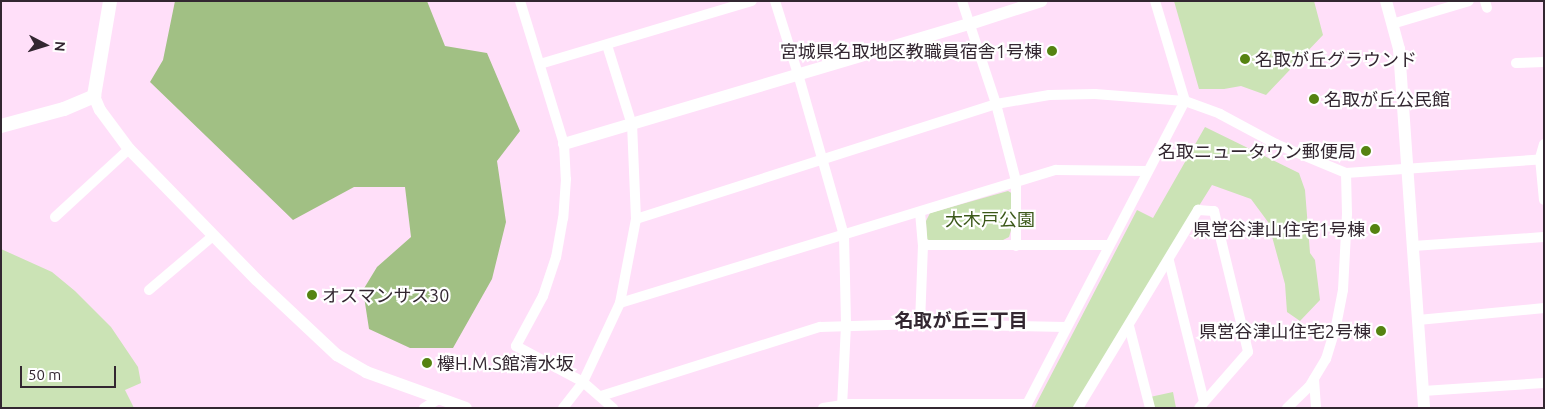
<!DOCTYPE html>
<meta charset="utf-8">
<style>
body{margin:0}
#map{position:relative;width:1545px;height:409px;overflow:hidden;background:#ffdff9;font-family:Ubuntu,"Noto Sans JP",sans-serif}
div>[style]{position:absolute}
.green>*{inset:0;background:#cbe3b5}
.forest>*{inset:0;background:#a1c084}
.minor>*{height:10px;margin:-5px;padding:0 5px;transform-origin:5px;border-radius:5px;background:#fff}
.tertiary>*{height:12px;margin:-6px;padding:0 6px;transform-origin:6px;border-radius:6px;background:#fff}
.secondary>*{height:14px;margin:-7px;padding:0 7px;transform-origin:7px;border-radius:7px;background:#fff}
.dots>*{width:14px;height:14px;translate:-50% -50%;box-sizing:border-box;border:2px solid #fff;border-radius:50%}
span{translate:-50% -50%;white-space:nowrap;text-align:center;line-height:1.15;-webkit-text-stroke:4.5px #fff;paint-order:stroke}
.poi-label{font-size:18px;color:#332731}
.right{translate:-100% -50%;text-align:right}
.left{translate:0 -50%;text-align:left}
.park-label{font-size:18px;color:#3b5819}
.neighbourhood-label{font-size:19px;color:#332731;font-weight:700}
.frame{position:absolute;inset:0;border:2px solid #332731;pointer-events:none}
.north{position:absolute;left:20px;top:20px;width:50px;height:50px;-webkit-text-stroke:4px #fff;paint-order:stroke;rotate:95deg;font-size:14px;font-weight:700;line-height:20px;text-align:center;color:#332731}
.north::after{content:'';display:block;margin:auto;width:18px;height:22px;background:#332731;clip-path:polygon(50% 0,100% 100%,50% 72%,0 100%)}
.scale{position:absolute;left:20px;top:366px;width:96px;height:22px;box-sizing:border-box;border:2px solid #332731;border-top:0;padding-left:6px;font-size:15px;line-height:18px;white-space:nowrap;color:#332731;-webkit-text-stroke:4px #fff;paint-order:stroke}
</style>
<div id="map">
<div class="green">
<div style="clip-path:polygon(1174px 1px,1314px 1px,1323px 35px,1266px 95px,1241px 86px,1224px 89px,1199px 89px)"></div>
<div style="clip-path:polygon(1205px 127px,1299px 173px,1305px 190px,1310px 253px,1315px 260px,1320px 300px,1300px 321px,1287px 312px,1285px 284px,1268px 222px,1251px 199px,1212px 185px,1073px 408px,1034px 408px,1137px 210px,1153px 218px)"></div>
<div style="clip-path:polygon(1008px 191px,1013px 194px,1012px 227px,1009px 237px,1003px 240px,932px 242px,927px 239px,926px 221px,930px 213px)"></div>
<div style="clip-path:polygon(1px 249px,52px 272px,75px 291px,111px 327px,138px 367px,141px 383px,125px 390px,134px 408px,1px 408px)"></div>
<div style="clip-path:polygon(1173px 392px,1176px 408px,1153px 408px,1150px 397px)"></div>
</div>
<div class="forest">
<div style="clip-path:polygon(175px 1px,427px 1px,445px 46px,487px 53px,520px 131px,497px 161px,506px 222px,492px 279px,453px 348px,410px 348px,369px 329px,363px 290px,377px 267px,411px 237px,405px 187px,354px 187px,293px 220px,150px 82px,163px 60px)"></div>
</div>
<div class="minor">
<div style="left:520px;top:1px;width:150px;rotate:72.9deg"></div>
<div style="left:564px;top:144px;width:35px;rotate:87deg"></div>
<div style="left:566px;top:179px;width:39px;rotate:94deg"></div>
<div style="left:563px;top:218px;width:40px;rotate:100deg"></div>
<div style="left:556px;top:257px;width:41px;rotate:108.4deg"></div>
<div style="left:543px;top:296px;width:57px;rotate:118.4deg"></div>
<div style="left:516px;top:346px;width:76px;rotate:28.2deg"></div>
<div style="left:583px;top:382px;width:40px;rotate:41deg"></div>
<div style="left:775px;top:1px;width:77px;rotate:72.5deg"></div>
<div style="left:798px;top:74px;width:167px;rotate:74.1deg"></div>
<div style="left:844px;top:235px;width:90px;rotate:88.7deg"></div>
<div style="left:846px;top:325px;width:83px;rotate:92.8deg"></div>
<div style="left:962px;top:1px;width:108px;rotate:71.7deg"></div>
<div style="left:996px;top:104px;width:80px;rotate:75.4deg"></div>
<div style="left:1016px;top:181px;width:65px;rotate:90deg"></div>
<div style="left:1485px;top:1px;width:7px;rotate:74deg"></div>
<div style="left:1392px;top:24px;width:80px;rotate:-16.6deg"></div>
<div style="left:1516px;top:63px;width:28px;rotate:-2deg"></div>
<div style="left:540px;top:64px;width:221px;rotate:-16.6deg"></div>
<div style="left:1544px;top:144px;width:15px;rotate:106deg"></div>
<div style="left:1540px;top:158px;width:42px;rotate:84.6deg"></div>
<div style="left:920px;top:212px;width:33px;rotate:85deg"></div>
<div style="left:923px;top:245px;width:79px;rotate:92.2deg"></div>
<div style="left:55px;top:217px;width:100px;rotate:-42.6deg"></div>
<div style="left:636px;top:219px;width:378px;rotate:-17.7deg"></div>
<div style="left:996px;top:104px;width:54px;rotate:-9.6deg"></div>
<div style="left:1049px;top:95px;width:46px;rotate:-1.2deg"></div>
<div style="left:1095px;top:94px;width:90px;rotate:4.4deg"></div>
<div style="left:1185px;top:101px;width:37px;rotate:20deg"></div>
<div style="left:1220px;top:114px;width:64px;rotate:28.2deg"></div>
<div style="left:1276px;top:144px;width:76px;rotate:22.5deg"></div>
<div style="left:1346px;top:173px;width:198px;rotate:-4deg"></div>
<div style="left:923px;top:245px;width:185px"></div>
<div style="left:1413px;top:246px;width:131px;rotate:-3.9deg"></div>
<div style="left:1169px;top:261px;width:144px;rotate:76deg"></div>
<div style="left:149px;top:290px;width:84px;rotate:-40.2deg"></div>
<div style="left:620px;top:303px;width:456px;rotate:-17deg"></div>
<div style="left:1056px;top:170px;width:91px;rotate:0.6deg"></div>
<div style="left:1418px;top:320px;width:127px;rotate:-5.4deg"></div>
<div style="left:1129px;top:326px;width:85px;rotate:75.6deg"></div>
<div style="left:1314px;top:379px;width:29px;rotate:86deg"></div>
<div style="left:1423px;top:391px;width:121px;rotate:-3.8deg"></div>
<div style="left:601px;top:396px;width:230px;rotate:-17.5deg"></div>
<div style="left:820px;top:327px;width:100px;rotate:-1.7deg"></div>
<div style="left:920px;top:324px;width:146px;rotate:1.2deg"></div>
<div style="left:424px;top:408px;width:19px;rotate:-32deg"></div>
<div style="left:563px;top:408px;width:33px;rotate:-52deg"></div>
<div style="left:583px;top:382px;width:87px;rotate:-64.9deg"></div>
<div style="left:620px;top:303px;width:86px;rotate:-79.2deg"></div>
<div style="left:636px;top:219px;width:94px;rotate:-92.4deg"></div>
<div style="left:632px;top:125px;width:84px;rotate:-107.4deg"></div>
<div style="left:823px;top:408px;width:25px;rotate:-9deg"></div>
<div style="left:848px;top:404px;width:179px"></div>
<div style="left:1025px;top:408px;width:346px;rotate:-62.5deg"></div>
<div style="left:1185px;top:101px;width:104px;rotate:-106.7deg"></div>
<div style="left:1078px;top:408px;width:232px;rotate:-58.8deg"></div>
<div style="left:1198px;top:210px;width:16px;rotate:4deg"></div>
<div style="left:1214px;top:211px;width:145px;rotate:76.4deg"></div>
<div style="left:1248px;top:352px;width:74px;rotate:131.2deg"></div>
<div style="left:1287px;top:408px;width:30px;rotate:-44deg"></div>
<div style="left:1309px;top:387px;width:33px;rotate:-59deg"></div>
<div style="left:1326px;top:359px;width:34px;rotate:-73deg"></div>
<div style="left:1336px;top:326px;width:37px;rotate:-79deg"></div>
<div style="left:1343px;top:290px;width:76px;rotate:-87deg"></div>
<div style="left:1347px;top:214px;width:41px;rotate:-91.4deg"></div>
</div>
<div class="tertiary">
<div style="left:1386px;top:1px;width:50px;rotate:74.8deg"></div>
<div style="left:1399px;top:49px;width:360px;rotate:86deg"></div>
<div style="left:94px;top:96px;width:15px;rotate:67deg"></div>
<div style="left:100px;top:110px;width:49px;rotate:53.4deg"></div>
<div style="left:129px;top:149px;width:183px;rotate:45.7deg"></div>
<div style="left:257px;top:280px;width:110px;rotate:43.2deg"></div>
<div style="left:337px;top:355px;width:34px;rotate:30deg"></div>
<div style="left:366px;top:372px;width:106px;rotate:19.8deg"></div>
<div style="left:564px;top:144px;width:423px;rotate:-16.5deg"></div>
<div style="left:970px;top:24px;width:75px;rotate:-17.9deg"></div>
</div>
<div class="secondary">
<div style="left:1px;top:126px;width:65px;rotate:-15.1deg"></div>
<div style="left:64px;top:109px;width:33px;rotate:-23deg"></div>
<div style="left:94px;top:96px;width:96px;rotate:-80.4deg"></div>
</div>
<div class="dots">
<div style="left:1052px;top:51px;background:#558311"></div>
<div style="left:1245px;top:59px;background:#558311"></div>
<div style="left:1314px;top:99px;background:#558311"></div>
<div style="left:1366px;top:151px;background:#558311"></div>
<div style="left:1375px;top:229px;background:#558311"></div>
<div style="left:312px;top:295px;background:#558311"></div>
<div style="left:1381px;top:331px;background:#558311"></div>
<div style="left:427px;top:363px;background:#558311"></div>
</div>
<div class="poi-label">
<span class="right" style="left:1042px;top:51px">宮城県名取地区教職員宿舎1号棟</span>
<span class="left" style="left:1255px;top:59px">名取が丘グラウンド</span>
<span class="left" style="left:1324px;top:99px">名取が丘公民館</span>
<span class="right" style="left:1356px;top:151px">名取ニュータウン郵便局</span>
<span class="right" style="left:1365px;top:229px">県営谷津山住宅1号棟</span>
<span class="left" style="left:322px;top:295px">オスマンサス30</span>
<span class="right" style="left:1371px;top:331px">県営谷津山住宅2号棟</span>
<span class="left" style="left:437px;top:363px">欅H.M.S館清水坂</span>
</div>
<div class="park-label">
<span style="left:990px;top:219px">大木戸公園</span>
</div>
<div class="neighbourhood-label">
<span style="left:961px;top:321px">名取が丘三丁目</span>
</div>
<div class="frame"></div>
<div class="north">N</div>
<div class="scale">50 m</div>
</div>
